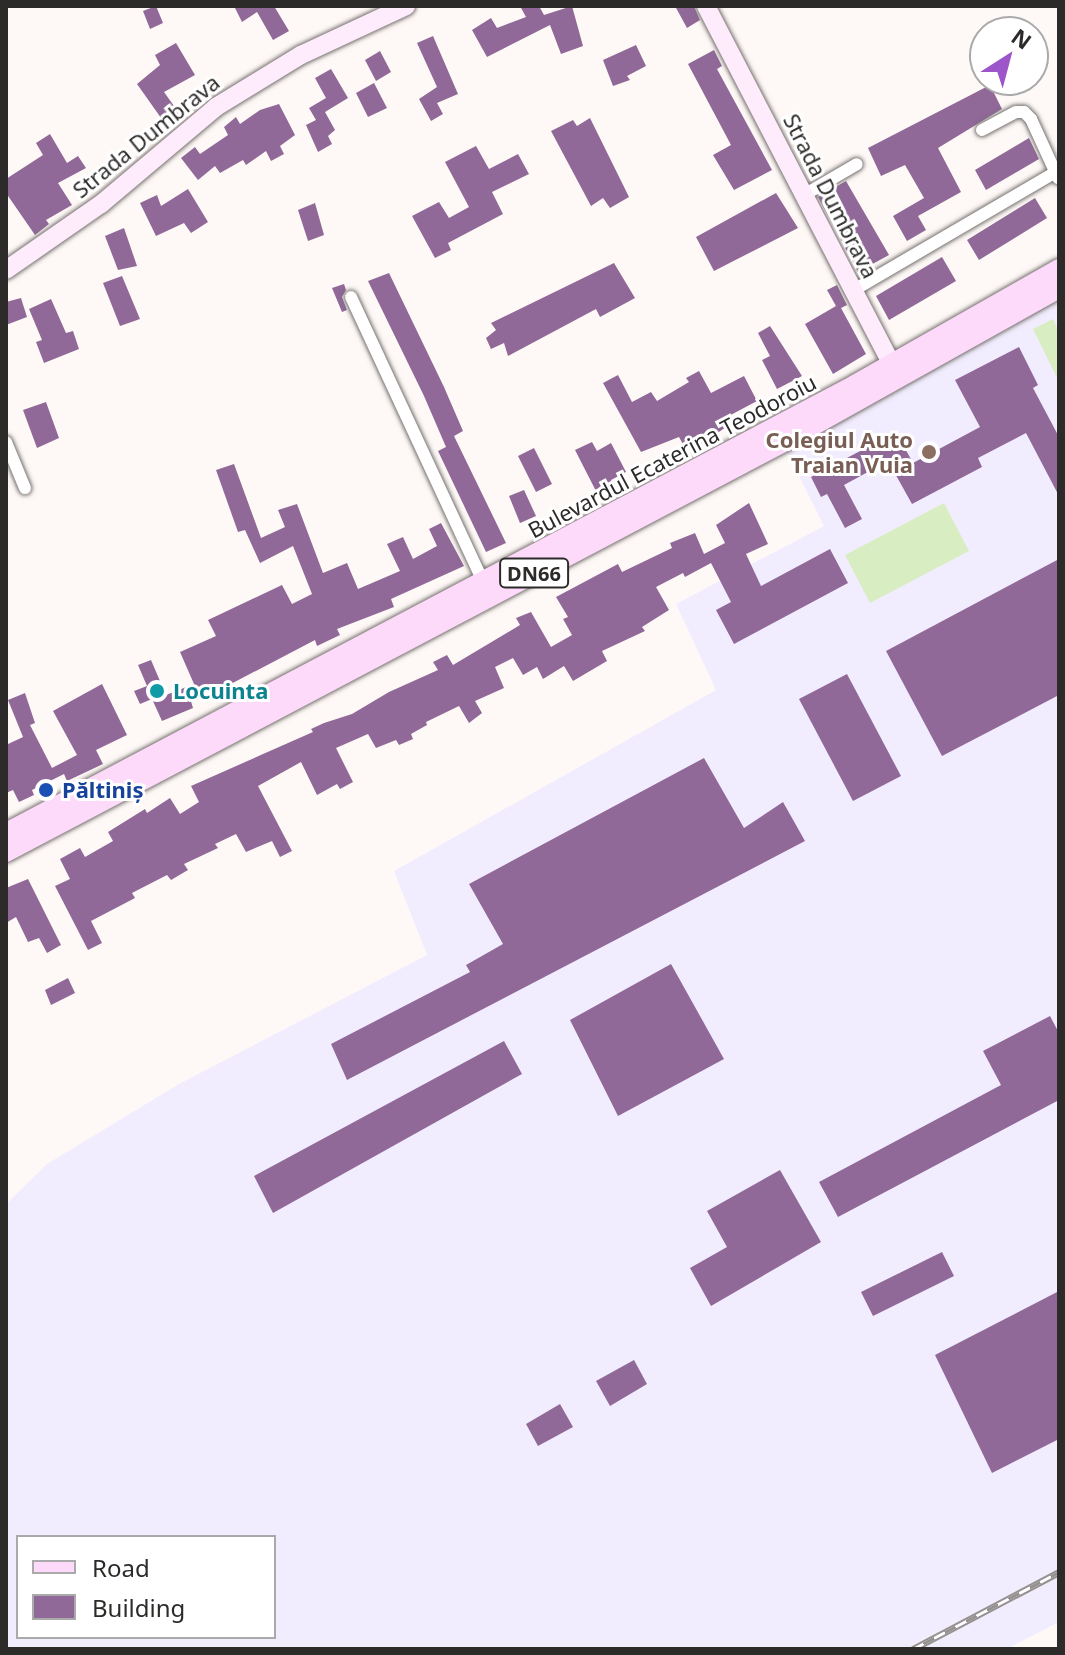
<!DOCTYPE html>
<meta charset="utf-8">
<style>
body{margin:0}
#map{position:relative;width:1065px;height:1655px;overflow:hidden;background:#fef9f6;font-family:"Noto Sans",sans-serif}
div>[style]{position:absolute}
.industrial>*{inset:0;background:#f2edfe}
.green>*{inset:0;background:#d8eec2}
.building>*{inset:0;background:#906998}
.roads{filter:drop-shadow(0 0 2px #76716f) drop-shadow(0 0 2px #76716f)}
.street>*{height:12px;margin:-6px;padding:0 6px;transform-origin:6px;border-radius:6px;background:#fff}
.secondary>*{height:18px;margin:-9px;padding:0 9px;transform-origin:9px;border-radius:9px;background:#feecfc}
.primary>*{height:20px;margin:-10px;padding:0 10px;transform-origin:10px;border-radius:10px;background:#fddafa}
.rail>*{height:7px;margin-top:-3.5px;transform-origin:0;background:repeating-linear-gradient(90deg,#fff 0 12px,#95918f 0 24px);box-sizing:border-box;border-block:2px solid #95918f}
.dots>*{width:22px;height:22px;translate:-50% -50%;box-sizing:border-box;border:4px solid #fff;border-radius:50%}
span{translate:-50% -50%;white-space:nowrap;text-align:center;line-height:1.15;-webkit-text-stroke:6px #fff;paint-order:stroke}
.shield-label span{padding:2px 6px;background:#fff;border:2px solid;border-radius:6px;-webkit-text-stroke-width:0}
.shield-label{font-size:20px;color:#2d2b2a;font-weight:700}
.street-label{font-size:22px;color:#2d2b2a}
.education-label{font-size:22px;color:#785e54;font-weight:700}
.right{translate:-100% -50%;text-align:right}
.culture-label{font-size:22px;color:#0d838f;font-weight:700}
.left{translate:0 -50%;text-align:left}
.transit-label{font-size:22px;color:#164399;font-weight:700}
.frame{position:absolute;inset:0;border:8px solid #2d2b2a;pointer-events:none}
.legend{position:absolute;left:16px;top:1535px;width:260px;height:104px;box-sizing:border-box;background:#fff;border:2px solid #abaaaa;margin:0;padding:10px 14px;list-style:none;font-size:24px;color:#2d2b2a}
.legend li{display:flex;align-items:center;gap:16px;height:40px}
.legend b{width:40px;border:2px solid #abaaaa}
.north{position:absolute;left:969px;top:16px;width:80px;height:80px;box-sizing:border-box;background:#fff;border:2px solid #abaaaa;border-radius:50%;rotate:36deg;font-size:22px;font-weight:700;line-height:32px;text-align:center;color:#2d2b2a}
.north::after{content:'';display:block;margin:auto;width:28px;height:36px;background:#9c56ca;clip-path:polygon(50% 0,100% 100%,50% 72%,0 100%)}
</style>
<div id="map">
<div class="industrial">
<div style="clip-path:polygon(evenodd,1059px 298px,1059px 1622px,1007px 1649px,6px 1649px,6px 1204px,47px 1164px,179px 1084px,427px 955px,394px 871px,716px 690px,676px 604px,824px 526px,787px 452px,1059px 298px,18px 1537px,274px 1537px,274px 1637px,18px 1637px,18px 1537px)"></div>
</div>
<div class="green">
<div style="clip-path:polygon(1053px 319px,1059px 332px,1059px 382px,1033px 329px)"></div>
<div style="clip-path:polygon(944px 503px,969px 551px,870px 603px,845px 555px)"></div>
</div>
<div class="building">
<div style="clip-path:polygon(156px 6px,163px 23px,150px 29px,143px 11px)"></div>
<div style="clip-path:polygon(234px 6px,274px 6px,289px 31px,273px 40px,257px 12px,242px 22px)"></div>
<div style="clip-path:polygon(520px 6px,539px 6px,544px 15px,572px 6px,583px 46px,561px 54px,550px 25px,487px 57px,472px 30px,491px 18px,497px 28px,526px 17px)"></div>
<div style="clip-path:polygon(675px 6px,694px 6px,700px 20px,687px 28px)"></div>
<div style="clip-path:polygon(433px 36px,458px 94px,437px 103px,443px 114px,431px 121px,419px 99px,437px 87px,417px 43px)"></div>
<div style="clip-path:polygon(176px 43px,195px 75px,164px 92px,179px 113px,166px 125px,137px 84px,160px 65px,155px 55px)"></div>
<div style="clip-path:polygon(636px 45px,646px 66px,627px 76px,630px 80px,613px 86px,603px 60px)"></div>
<div style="clip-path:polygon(714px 50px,722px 66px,717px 69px,772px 170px,734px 190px,713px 155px,731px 145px,688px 64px)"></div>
<div style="clip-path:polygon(380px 51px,391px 72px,376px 81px,365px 60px)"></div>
<div style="clip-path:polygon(331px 69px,348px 98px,325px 112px,335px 130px,328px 136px,332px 144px,318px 152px,306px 125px,316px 120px,309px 108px,326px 98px,315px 78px)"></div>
<div style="clip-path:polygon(374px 83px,387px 108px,368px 117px,356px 93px)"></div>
<div style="clip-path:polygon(990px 85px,1002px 109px,938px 148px,961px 192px,918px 216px,926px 230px,907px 241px,893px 216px,924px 198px,905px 165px,881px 176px,868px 148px)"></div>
<div style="clip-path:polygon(279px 104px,295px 135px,280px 146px,284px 154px,271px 161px,266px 151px,246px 165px,243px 160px,220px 173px,215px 166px,198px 180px,181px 158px,195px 147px,200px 154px,228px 135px,224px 127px,236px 117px,240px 124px,260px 110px)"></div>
<div style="clip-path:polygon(590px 118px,629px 197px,610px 208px,603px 198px,591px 206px,551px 131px,573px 120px,577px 126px)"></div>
<div style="clip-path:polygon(50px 134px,67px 163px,78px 156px,86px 168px,58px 183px,72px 205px,46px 220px,49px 224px,35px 235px,6px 193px,6px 179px,43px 155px,36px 143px)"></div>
<div style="clip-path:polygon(1029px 138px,1039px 159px,986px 190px,975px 170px)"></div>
<div style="clip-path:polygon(476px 146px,489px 169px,518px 154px,529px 174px,492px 192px,503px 214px,448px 243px,451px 250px,435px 258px,412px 216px,439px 202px,449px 218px,469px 207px,445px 162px)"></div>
<div style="clip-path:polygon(846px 181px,889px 255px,858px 272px,818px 197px)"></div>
<div style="clip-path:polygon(188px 189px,208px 222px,191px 233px,184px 223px,156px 236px,140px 203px,157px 195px,161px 206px)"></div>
<div style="clip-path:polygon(776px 193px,798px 228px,714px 271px,696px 237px)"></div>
<div style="clip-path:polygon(1035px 198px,1047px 218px,979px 260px,967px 240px)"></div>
<div style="clip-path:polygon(315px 203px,324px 235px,308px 241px,298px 210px)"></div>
<div style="clip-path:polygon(124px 228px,137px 266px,118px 270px,105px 236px)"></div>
<div style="clip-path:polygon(942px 257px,956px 281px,889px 320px,876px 296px)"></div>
<div style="clip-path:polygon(614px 263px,635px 298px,600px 317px,596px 309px,508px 356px,504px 343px,491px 349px,486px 338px,496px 330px,491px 323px)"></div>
<div style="clip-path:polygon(389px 273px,444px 387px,463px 431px,454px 436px,506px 543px,486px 552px,438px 451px,446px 447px,424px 396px,368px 281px)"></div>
<div style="clip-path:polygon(122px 276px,140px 319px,120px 326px,103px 283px)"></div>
<div style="clip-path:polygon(344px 284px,346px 290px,342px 297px,347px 310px,342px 312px,332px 288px)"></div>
<div style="clip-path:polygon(837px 285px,847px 305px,841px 308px,866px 354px,833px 374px,805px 324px,836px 306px,827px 290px)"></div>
<div style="clip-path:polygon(21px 298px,27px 317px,6px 325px,6px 302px)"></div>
<div style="clip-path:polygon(51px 299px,66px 333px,73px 331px,79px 349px,44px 363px,36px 342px,42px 340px,29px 309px)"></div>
<div style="clip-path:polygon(770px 326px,802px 376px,777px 389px,762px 360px,770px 356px,758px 333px)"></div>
<div style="clip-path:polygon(1019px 347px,1038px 385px,1033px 388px,1059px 437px,1059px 496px,1026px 433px,978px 458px,982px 467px,912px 504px,888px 461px,844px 485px,862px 519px,845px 528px,827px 494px,821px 497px,811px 477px,896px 432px,913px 463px,980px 427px,955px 380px)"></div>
<div style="clip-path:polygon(699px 371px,711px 393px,744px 376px,757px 401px,725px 418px,729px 425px,700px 445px,696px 439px,684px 446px,679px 437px,641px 452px,603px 383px,618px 375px,632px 402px,651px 392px,657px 401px,689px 382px,686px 378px)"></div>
<div style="clip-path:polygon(46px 402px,59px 438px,37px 448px,23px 410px)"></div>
<div style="clip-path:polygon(592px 442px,597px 451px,611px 443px,626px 472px,611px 480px,613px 485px,597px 493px,575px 450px)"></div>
<div style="clip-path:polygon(534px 448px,552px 484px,536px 492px,518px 456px)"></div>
<div style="clip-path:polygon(234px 464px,261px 538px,285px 527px,278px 510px,297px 504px,323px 573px,347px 563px,358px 589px,400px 571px,387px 544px,403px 537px,413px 559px,437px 546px,429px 529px,441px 523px,464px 566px,391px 599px,394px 607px,337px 629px,340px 635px,317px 646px,315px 640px,227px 686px,232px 696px,218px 702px,212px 688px,190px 698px,193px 708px,162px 721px,152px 699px,140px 704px,134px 691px,147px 686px,138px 665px,151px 660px,166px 695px,194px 684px,180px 652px,216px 636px,208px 620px,282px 585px,292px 604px,312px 594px,293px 546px,260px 563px,245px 530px,238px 532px,216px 470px)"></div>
<div style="clip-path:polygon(524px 490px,536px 516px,520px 523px,509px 496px)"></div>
<div style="clip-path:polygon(749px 503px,768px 544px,746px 554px,761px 586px,830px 549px,848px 583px,734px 644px,716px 610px,731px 602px,711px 563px,685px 577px,683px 573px,656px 587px,669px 610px,642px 627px,645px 631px,602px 651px,607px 661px,573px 681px,564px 666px,543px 679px,537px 667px,523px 675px,513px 658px,495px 667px,504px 688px,475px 701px,482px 713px,469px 723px,459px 706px,426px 722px,427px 725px,411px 734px,413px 739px,399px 745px,396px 740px,376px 748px,368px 734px,336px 748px,353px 782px,340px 789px,337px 784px,317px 795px,301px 762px,258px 786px,292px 851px,280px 857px,272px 841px,246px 852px,236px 834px,215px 844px,218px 848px,184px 864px,188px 870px,171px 880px,167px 875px,132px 893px,135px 898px,91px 921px,102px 943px,88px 950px,55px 886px,70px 879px,60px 859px,80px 848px,85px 857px,113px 841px,108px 832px,145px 809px,147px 813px,170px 798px,180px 814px,199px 802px,191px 786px,313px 732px,311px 729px,324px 723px,352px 714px,389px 692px,438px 670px,433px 662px,447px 655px,453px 665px,520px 625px,516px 618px,531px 612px,551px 647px,572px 635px,563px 619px,568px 617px,556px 597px,618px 564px,622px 572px,672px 548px,670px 543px,695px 533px,704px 554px,725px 543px,716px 525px)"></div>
<div style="clip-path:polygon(1059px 559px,1059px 695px,942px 756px,886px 651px)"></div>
<div style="clip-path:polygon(847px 674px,901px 776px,853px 801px,799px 699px)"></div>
<div style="clip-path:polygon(102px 684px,127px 735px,96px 750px,103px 764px,67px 781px,64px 774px,32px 790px,34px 795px,19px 802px,13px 790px,6px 793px,6px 745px,23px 737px,8px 700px,25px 693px,35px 723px,30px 725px,52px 768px,77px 755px,53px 711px)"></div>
<div style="clip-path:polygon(704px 758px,744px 828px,783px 802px,805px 841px,347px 1080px,331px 1044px,470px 972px,466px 965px,503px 944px,469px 884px)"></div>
<div style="clip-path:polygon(28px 879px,61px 945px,47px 953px,39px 938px,28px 942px,16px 917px,6px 923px,6px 888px)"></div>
<div style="clip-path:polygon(671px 964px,724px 1059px,618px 1116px,570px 1020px)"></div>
<div style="clip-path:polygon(68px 978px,75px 993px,51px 1005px,45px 990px)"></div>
<div style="clip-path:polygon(1050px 1016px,1059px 1033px,1059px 1100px,838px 1217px,819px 1182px,1001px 1085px,983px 1051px)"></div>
<div style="clip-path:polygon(504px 1041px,522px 1074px,273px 1213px,254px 1176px)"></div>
<div style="clip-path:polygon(780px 1170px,821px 1242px,711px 1306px,690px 1268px,727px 1247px,707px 1211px)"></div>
<div style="clip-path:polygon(942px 1252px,954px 1276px,873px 1316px,861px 1292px)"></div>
<div style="clip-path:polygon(1059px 1291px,1059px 1439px,992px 1473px,935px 1355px)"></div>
<div style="clip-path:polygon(634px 1360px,647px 1384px,610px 1406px,596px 1381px)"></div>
<div style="clip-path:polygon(560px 1404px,573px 1427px,538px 1446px,526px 1424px)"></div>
</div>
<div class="roads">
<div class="street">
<div style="left:982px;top:130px;width:38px;rotate:-28deg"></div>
<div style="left:1016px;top:112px;width:8px"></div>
<div style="left:1024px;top:112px;width:10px;rotate:45deg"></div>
<div style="left:1031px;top:119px;width:65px;rotate:65.4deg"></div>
<div style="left:804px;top:195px;width:61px;rotate:-30.3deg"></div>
<div style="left:854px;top:290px;width:234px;rotate:-30.3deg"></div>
<div style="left:351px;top:297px;width:315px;rotate:65.1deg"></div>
<div style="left:6px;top:442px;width:50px;rotate:67.6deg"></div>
</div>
<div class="secondary">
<div style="left:706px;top:6px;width:404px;rotate:62.6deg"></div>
<div style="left:6px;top:270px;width:116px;rotate:-34.8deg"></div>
<div style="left:101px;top:204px;width:150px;rotate:-40.1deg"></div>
<div style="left:216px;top:107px;width:100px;rotate:-31.5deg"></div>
<div style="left:301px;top:55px;width:116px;rotate:-25deg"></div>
</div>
<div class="primary">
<div style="left:6px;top:833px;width:960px;rotate:-27.82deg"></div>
<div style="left:855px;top:385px;width:235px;rotate:-29.6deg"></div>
<div style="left:6px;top:852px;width:883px;rotate:-27.81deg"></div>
<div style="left:787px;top:440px;width:312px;rotate:-29.2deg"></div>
</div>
</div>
<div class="rail">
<div style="left:913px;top:1649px;width:165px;rotate:-27.8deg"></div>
</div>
<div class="dots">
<div style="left:929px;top:452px;background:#8d6e63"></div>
<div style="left:157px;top:691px;background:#0f9aa8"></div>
<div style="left:46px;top:790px;background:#1a4fb4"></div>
</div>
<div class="shield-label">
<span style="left:534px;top:573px">DN66</span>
</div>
<div class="street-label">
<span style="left:146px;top:136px;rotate:-39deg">Strada Dumbrava</span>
<span style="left:831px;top:196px;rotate:63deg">Strada Dumbrava</span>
<span style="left:672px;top:456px;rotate:-28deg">Bulevardul Ecaterina Teodoroiu</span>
</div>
<div class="education-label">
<span class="right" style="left:913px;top:452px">Colegiul Auto<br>Traian Vuia</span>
</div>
<div class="culture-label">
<span class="left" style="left:173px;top:691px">Locuinta</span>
</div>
<div class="transit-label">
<span class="left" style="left:62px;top:790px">Păltiniș</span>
</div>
<div class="frame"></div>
<ul class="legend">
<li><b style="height:10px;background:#fddafa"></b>Road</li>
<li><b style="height:22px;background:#906998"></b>Building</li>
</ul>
<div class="north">N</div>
</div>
